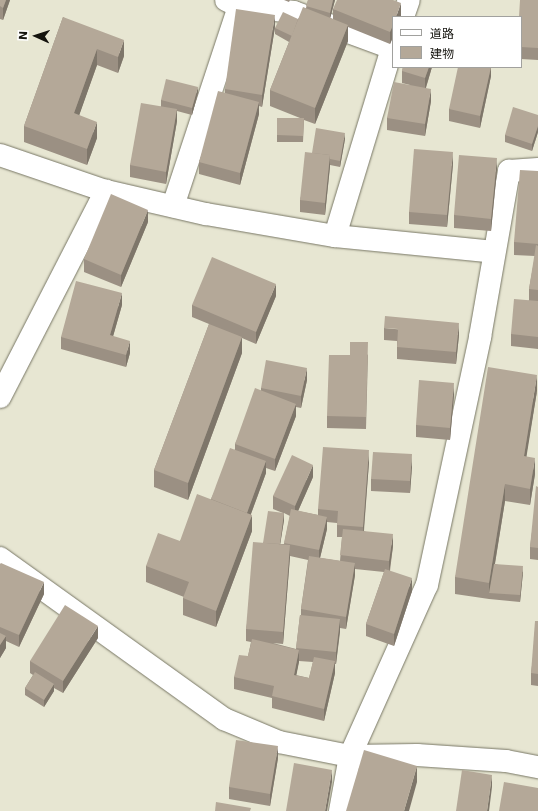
<!DOCTYPE html>
<meta charset="utf-8">
<style>
body{margin:0}
#map{position:relative;width:538px;height:811px;overflow:hidden;background:#e7e6d2;font-family:"DejaVu Sans","Noto Sans JP",sans-serif}
div>[style]{position:absolute}
.roads{filter:drop-shadow(0 0 1px #787765) drop-shadow(0 0 1px #787765)}
.street>*{height:22px;margin:-11px;padding:0 11px;transform-origin:11px;border-radius:11px;background:#fff}
.wall>*{inset:0;background:#9b9083}
.shaded-wall>*{inset:0;background:#7e766a}
.building>*{inset:0;background:#b4a898}
span{translate:-50% -50%;white-space:nowrap;text-align:center;line-height:1.15;-webkit-text-stroke:4px #fff;paint-order:stroke}
.legend{position:absolute;left:392px;top:16px;width:130px;height:52px;box-sizing:border-box;background:#fff;border:1px solid #a1a19e;margin:0;padding:5px 7px;list-style:none;font-size:12px;color:#14130d}
.legend li{display:flex;align-items:center;gap:8px;height:20px}
.legend b{width:20px;border:1px solid #a1a19e}
.north{position:absolute;left:16px;top:16px;width:40px;height:40px;-webkit-text-stroke:3px #fff;paint-order:stroke;rotate:273deg;font-size:11px;font-weight:700;line-height:16px;text-align:center;color:#14130d}
.north::after{content:'';display:block;margin:auto;width:14px;height:18px;background:#14130d;clip-path:polygon(50% 0,100% 100%,50% 72%,0 100%)}
</style>
<div id="map">
<div class="roads">
<div class="street">
<div style="left:226px;top:0;width:14px;rotate:25deg"></div>
<div style="left:239px;top:6px;width:55px;rotate:6.2deg"></div>
<div style="left:294px;top:12px;width:104px;rotate:20.2deg"></div>
<div style="left:403px;top:17px;width:18px;rotate:-71deg"></div>
<div style="left:0;top:155px;width:112px;rotate:18.8deg"></div>
<div style="left:106px;top:191px;width:103px;rotate:13deg"></div>
<div style="left:206px;top:214px;width:131px;rotate:9.7deg"></div>
<div style="left:335px;top:236px;width:160px;rotate:5.7deg"></div>
<div style="left:173px;top:206px;width:211px;rotate:-71.7deg"></div>
<div style="left:335px;top:236px;width:200px;rotate:-73.1deg"></div>
<div style="left:0;top:397px;width:232px;rotate:-62.8deg"></div>
<div style="left:0;top:558px;width:276px;rotate:35.7deg"></div>
<div style="left:224px;top:719px;width:60px;rotate:22.7deg"></div>
<div style="left:279px;top:742px;width:72px;rotate:11.2deg"></div>
<div style="left:350px;top:756px;width:67px;rotate:-0.9deg"></div>
<div style="left:417px;top:755px;width:89px;rotate:3.9deg"></div>
<div style="left:506px;top:761px;width:33px;rotate:11deg"></div>
<div style="left:340px;top:811px;width:56px;rotate:-79.7deg"></div>
<div style="left:350px;top:756px;width:188px;rotate:-65.8deg"></div>
<div style="left:427px;top:585px;width:254px;rotate:-77.9deg"></div>
<div style="left:480px;top:337px;width:169px;rotate:-80.1deg"></div>
<div style="left:509px;top:171px;width:29px;rotate:-4deg"></div>
</div>
</div>
<div class="wall">
<div style="clip-path:polygon(0 0,10px 0,3px 20px,0 19px)"></div>
<div style="clip-path:polygon(284px 0,290px 0,289px 2px)"></div>
<div style="clip-path:polygon(308px 0,335px 0,330px 18px,333px 19px,333px 9px,401px 15px,401px 17px,393px 17px,393px 37px,390px 44px,348px 27px,348px 41px,315px 124px,304px 120px,303px 142px,277px 142px,277px 118px,300px 118px,270px 106px,270px 90px,289px 42px,275px 34px,275px 28px,298px 19px,306px 8px)"></div>
<div style="clip-path:polygon(538px 0,538px 60px,521px 59px,521px 17px)"></div>
<div style="clip-path:polygon(63px 17px,124px 56px,118px 73px,97px 65px,79px 115px,97px 138px,87px 165px,24px 142px,24px 126px)"></div>
<div style="clip-path:polygon(275px 27px,262px 107px,259px 106px,259px 114px,240px 185px,199px 174px,199px 162px,225px 93px,225px 89px)"></div>
<div style="clip-path:polygon(403px 67px,432px 67px,426px 88px,431px 101px,425px 136px,387px 130px,387px 118px,410px 85px,402px 83px,402px 71px)"></div>
<div style="clip-path:polygon(491px 67px,491px 76px,480px 128px,449px 121px,449px 109px)"></div>
<div style="clip-path:polygon(198px 93px,192px 115px,177px 111px,177px 121px,166px 184px,130px 177px,130px 165px,161px 106px,161px 100px)"></div>
<div style="clip-path:polygon(538px 115px,538px 132px,532px 151px,505px 142px,505px 135px)"></div>
<div style="clip-path:polygon(345px 139px,340px 167px,330px 165px,325px 215px,300px 212px,300px 200px,312px 153px)"></div>
<div style="clip-path:polygon(453px 164px,447px 227px,409px 224px,409px 212px)"></div>
<div style="clip-path:polygon(497px 170px,491px 231px,454px 228px,454px 215px)"></div>
<div style="clip-path:polygon(538px 171px,538px 349px,511px 346px,511px 334px,529px 300px,529px 289px,535px 256px,514px 255px,514px 242px)"></div>
<div style="clip-path:polygon(148px 222px,121px 287px,84px 272px,84px 259px)"></div>
<div style="clip-path:polygon(276px 296px,256px 344px,242px 338px,242px 353px,188px 500px,154px 487px,154px 470px,209px 324px,192px 317px,192px 305px)"></div>
<div style="clip-path:polygon(122px 305px,113px 336px,130px 353px,126px 367px,61px 349px,61px 337px)"></div>
<div style="clip-path:polygon(384px 328px,459px 335px,456px 364px,397px 359px,397px 341px,384px 340px)"></div>
<div style="clip-path:polygon(368px 354px,366px 429px,327px 428px,327px 416px)"></div>
<div style="clip-path:polygon(307px 380px,301px 408px,296px 407px,296px 416px,275px 471px,266px 468px,266px 473px,251px 514px,252px 531px,216px 627px,183px 615px,183px 598px,184px 597px,146px 582px,146px 566px,180px 541px,211px 499px,235px 449px,235px 444px,261px 390px,261px 388px)"></div>
<div style="clip-path:polygon(537px 391px,526px 456px,535px 474px,530px 505px,505px 501px,495px 564px,523px 572px,520px 602px,489px 599px,455px 594px,455px 577px)"></div>
<div style="clip-path:polygon(454px 395px,450px 440px,416px 437px,416px 425px)"></div>
<div style="clip-path:polygon(evenodd,369px 462px,364px 531px,393px 546px,390px 571px,412px 591px,394px 646px,366px 636px,366px 624px,384px 572px,355px 569px,355px 575px,346px 629px,340px 628px,336px 664px,335px 664px,335px 673px,324px 721px,272px 708px,272px 698px,234px 689px,234px 677px,248px 656px,251px 642px,246px 641px,246px 629px,263px 543px,283px 513px,273px 509px,273px 496px,313px 477px,298px 511px,318px 515px,318px 509px,369px 462px,284px 513px,290px 516px,284px 544px,280px 544px,284px 520px,284px 513px,369px 462px,327px 522px,337px 523px,337px 537px,342px 537px,340px 561px,320px 558px,327px 529px,327px 522px,369px 462px,290px 556px,308px 560px,301px 609px,301px 615px,300px 615px,296px 649px,273px 643px,283px 644px,290px 556px,369px 462px,299px 661px,313px 662px,309px 678px,296px 675px,299px 661px)"></div>
<div style="clip-path:polygon(412px 466px,410px 493px,371px 491px,371px 479px)"></div>
<div style="clip-path:polygon(538px 487px,538px 560px,530px 559px,530px 547px)"></div>
<div style="clip-path:polygon(0 564px,44px 594px,19px 647px,6px 641px,6px 648px,0 658px)"></div>
<div style="clip-path:polygon(538px 621px,538px 686px,531px 685px,531px 673px)"></div>
<div style="clip-path:polygon(98px 638px,63px 693px,54px 688px,54px 691px,44px 707px,25px 695px,25px 688px,33px 675px,30px 673px,30px 661px)"></div>
<div style="clip-path:polygon(278px 758px,270px 806px,229px 799px,229px 787px)"></div>
</div>
<div class="shaded-wall">
<div style="clip-path:polygon(6px 0,10px 0,3px 20px,3px 8px)"></div>
<div style="clip-path:polygon(333px 0,335px 0,330px 19px,330px 13px)"></div>
<div style="clip-path:polygon(401px 3px,401px 17px,396px 17px)"></div>
<div style="clip-path:polygon(275px 15px,275px 27px,262px 107px,262px 95px)"></div>
<div style="clip-path:polygon(348px 25px,348px 41px,315px 124px,315px 108px)"></div>
<div style="clip-path:polygon(393px 25px,393px 37px,390px 44px,390px 32px)"></div>
<div style="clip-path:polygon(124px 40px,124px 56px,118px 73px,118px 57px)"></div>
<div style="clip-path:polygon(97px 49px,97px 65px,74px 130px,74px 113px)"></div>
<div style="clip-path:polygon(429px 67px,432px 67px,425px 90px,425px 78px)"></div>
<div style="clip-path:polygon(491px 67px,491px 76px,480px 128px,480px 116px)"></div>
<div style="clip-path:polygon(198px 87px,198px 93px,192px 115px,192px 108px)"></div>
<div style="clip-path:polygon(431px 89px,431px 101px,425px 136px,425px 124px)"></div>
<div style="clip-path:polygon(259px 102px,259px 114px,240px 185px,240px 173px)"></div>
<div style="clip-path:polygon(177px 109px,177px 121px,166px 184px,166px 172px)"></div>
<div style="clip-path:polygon(97px 122px,97px 138px,87px 165px,87px 149px)"></div>
<div style="clip-path:polygon(538px 126px,538px 132px,532px 151px,532px 144px)"></div>
<div style="clip-path:polygon(345px 133px,345px 139px,340px 167px,340px 161px)"></div>
<div style="clip-path:polygon(453px 152px,453px 164px,447px 227px,447px 215px)"></div>
<div style="clip-path:polygon(330px 155px,330px 167px,325px 215px,325px 203px)"></div>
<div style="clip-path:polygon(497px 158px,497px 170px,491px 231px,491px 219px)"></div>
<div style="clip-path:polygon(148px 210px,148px 222px,121px 287px,121px 275px)"></div>
<div style="clip-path:polygon(276px 284px,276px 296px,256px 344px,256px 332px)"></div>
<div style="clip-path:polygon(122px 293px,122px 305px,110px 347px,110px 335px)"></div>
<div style="clip-path:polygon(459px 323px,459px 335px,456px 364px,456px 352px)"></div>
<div style="clip-path:polygon(242px 337px,242px 353px,188px 500px,188px 483px)"></div>
<div style="clip-path:polygon(130px 341px,130px 353px,126px 367px,126px 355px)"></div>
<div style="clip-path:polygon(307px 368px,307px 380px,301px 408px,301px 396px)"></div>
<div style="clip-path:polygon(537px 375px,537px 391px,524px 472px,524px 456px)"></div>
<div style="clip-path:polygon(454px 383px,454px 395px,450px 440px,450px 428px)"></div>
<div style="clip-path:polygon(296px 404px,296px 416px,275px 471px,275px 459px)"></div>
<div style="clip-path:polygon(369px 450px,369px 462px,363px 539px,363px 527px)"></div>
<div style="clip-path:polygon(412px 454px,412px 466px,410px 493px,410px 481px)"></div>
<div style="clip-path:polygon(535px 458px,535px 474px,530px 505px,530px 489px)"></div>
<div style="clip-path:polygon(266px 461px,266px 473px,246px 527px,246px 515px)"></div>
<div style="clip-path:polygon(313px 465px,313px 477px,295px 518px,295px 506px)"></div>
<div style="clip-path:polygon(505px 484px,505px 501px,490px 593px,489px 593px,489px 583px)"></div>
<div style="clip-path:polygon(284px 513px,284px 520px,279px 552px,279px 546px)"></div>
<div style="clip-path:polygon(252px 515px,252px 531px,216px 627px,216px 611px)"></div>
<div style="clip-path:polygon(327px 517px,327px 529px,319px 562px,319px 550px)"></div>
<div style="clip-path:polygon(393px 534px,393px 546px,389px 573px,389px 561px)"></div>
<div style="clip-path:polygon(290px 545px,290px 557px,283px 644px,283px 632px)"></div>
<div style="clip-path:polygon(355px 563px,355px 575px,346px 629px,346px 617px)"></div>
<div style="clip-path:polygon(523px 566px,523px 572px,520px 602px,520px 595px)"></div>
<div style="clip-path:polygon(412px 578px,412px 591px,394px 646px,394px 634px)"></div>
<div style="clip-path:polygon(44px 582px,44px 594px,19px 647px,19px 635px)"></div>
<div style="clip-path:polygon(340px 619px,340px 632px,336px 664px,336px 652px)"></div>
<div style="clip-path:polygon(98px 626px,98px 638px,63px 693px,63px 681px)"></div>
<div style="clip-path:polygon(6px 636px,6px 648px,0 658px,0 645px)"></div>
<div style="clip-path:polygon(299px 650px,299px 662px,294px 687px,294px 675px)"></div>
<div style="clip-path:polygon(335px 661px,335px 673px,324px 721px,324px 709px)"></div>
<div style="clip-path:polygon(54px 684px,54px 691px,44px 707px,44px 700px)"></div>
<div style="clip-path:polygon(278px 746px,278px 758px,270px 806px,270px 794px)"></div>
<div style="clip-path:polygon(417px 766px,417px 782px,409px 811px,404px 811px)"></div>
<div style="clip-path:polygon(332px 770px,332px 782px,327px 811px,325px 811px)"></div>
<div style="clip-path:polygon(492px 775px,492px 787px,489px 811px,487px 811px)"></div>
</div>
<div class="building">
<div style="clip-path:polygon(0 0,6px 0,3px 8px,0 6px)"></div>
<div style="clip-path:polygon(308px 0,333px 0,330px 13px,306px 6px)"></div>
<div style="clip-path:polygon(337px 0,393px 0,401px 3px,396px 17px,393px 17px,393px 25px,390px 32px,333px 9px)"></div>
<div style="clip-path:polygon(520px 0,538px 0,538px 48px,521px 47px,521px 17px,519px 17px)"></div>
<div style="clip-path:polygon(303px 7px,348px 25px,315px 108px,270px 90px)"></div>
<div style="clip-path:polygon(236px 9px,275px 15px,262px 95px,225px 89px)"></div>
<div style="clip-path:polygon(283px 12px,298px 19px,292px 36px,275px 28px)"></div>
<div style="clip-path:polygon(63px 17px,124px 40px,118px 57px,97px 49px,74px 113px,97px 122px,87px 149px,24px 126px)"></div>
<div style="clip-path:polygon(403px 67px,429px 67px,425px 78px,402px 71px)"></div>
<div style="clip-path:polygon(458px 67px,491px 67px,480px 116px,449px 109px)"></div>
<div style="clip-path:polygon(166px 79px,198px 87px,192px 108px,161px 100px)"></div>
<div style="clip-path:polygon(394px 82px,431px 89px,425px 124px,387px 118px)"></div>
<div style="clip-path:polygon(218px 91px,259px 102px,240px 173px,199px 162px)"></div>
<div style="clip-path:polygon(141px 103px,177px 109px,166px 172px,130px 165px)"></div>
<div style="clip-path:polygon(513px 107px,538px 115px,538px 126px,532px 144px,505px 135px)"></div>
<div style="clip-path:polygon(277px 118px,304px 118px,303px 136px,277px 135px)"></div>
<div style="clip-path:polygon(316px 128px,345px 133px,340px 161px,330px 159px,330px 155px,312px 153px)"></div>
<div style="clip-path:polygon(414px 149px,453px 152px,447px 215px,409px 212px)"></div>
<div style="clip-path:polygon(305px 152px,330px 155px,325px 203px,300px 200px)"></div>
<div style="clip-path:polygon(459px 155px,497px 158px,491px 219px,454px 215px)"></div>
<div style="clip-path:polygon(520px 170px,538px 171px,538px 244px,514px 242px)"></div>
<div style="clip-path:polygon(111px 194px,148px 210px,121px 275px,84px 259px)"></div>
<div style="clip-path:polygon(536px 245px,538px 246px,538px 290px,529px 289px)"></div>
<div style="clip-path:polygon(212px 257px,276px 284px,256px 332px,192px 305px)"></div>
<div style="clip-path:polygon(76px 281px,122px 293px,110px 335px,130px 341px,126px 355px,61px 337px)"></div>
<div style="clip-path:polygon(514px 299px,538px 301px,538px 337px,511px 334px)"></div>
<div style="clip-path:polygon(385px 316px,459px 323px,456px 352px,397px 347px,398px 329px,384px 328px)"></div>
<div style="clip-path:polygon(209px 324px,242px 337px,188px 483px,154px 470px)"></div>
<div style="clip-path:polygon(350px 342px,368px 342px,366px 417px,327px 416px,329px 355px,350px 355px)"></div>
<div style="clip-path:polygon(266px 360px,307px 368px,301px 396px,261px 388px)"></div>
<div style="clip-path:polygon(488px 367px,537px 375px,524px 456px,535px 458px,530px 489px,505px 484px,489px 583px,455px 577px)"></div>
<div style="clip-path:polygon(419px 380px,454px 383px,450px 428px,416px 425px)"></div>
<div style="clip-path:polygon(255px 388px,296px 404px,275px 459px,235px 444px)"></div>
<div style="clip-path:polygon(323px 447px,369px 450px,363px 527px,337px 525px,338px 511px,318px 509px)"></div>
<div style="clip-path:polygon(230px 448px,266px 461px,247px 513px,211px 499px)"></div>
<div style="clip-path:polygon(373px 452px,412px 454px,410px 481px,371px 479px)"></div>
<div style="clip-path:polygon(292px 455px,313px 465px,295px 506px,273px 496px)"></div>
<div style="clip-path:polygon(536px 486px,538px 487px,538px 548px,530px 547px)"></div>
<div style="clip-path:polygon(197px 494px,252px 515px,216px 611px,183px 598px,189px 582px,146px 566px,158px 533px,180px 541px)"></div>
<div style="clip-path:polygon(291px 509px,327px 517px,319px 550px,284px 543px)"></div>
<div style="clip-path:polygon(268px 511px,284px 513px,280px 544px,263px 543px)"></div>
<div style="clip-path:polygon(343px 529px,393px 534px,389px 561px,340px 555px)"></div>
<div style="clip-path:polygon(253px 542px,290px 545px,283px 632px,246px 629px)"></div>
<div style="clip-path:polygon(309px 556px,355px 563px,346px 617px,301px 609px)"></div>
<div style="clip-path:polygon(1px 563px,44px 582px,19px 635px,0 627px,0 564px)"></div>
<div style="clip-path:polygon(494px 564px,523px 566px,520px 595px,489px 593px)"></div>
<div style="clip-path:polygon(385px 569px,412px 578px,394px 634px,366px 624px)"></div>
<div style="clip-path:polygon(65px 605px,98px 626px,63px 681px,30px 661px)"></div>
<div style="clip-path:polygon(300px 615px,340px 619px,336px 652px,296px 648px)"></div>
<div style="clip-path:polygon(535px 621px,538px 621px,538px 674px,531px 673px)"></div>
<div style="clip-path:polygon(0 633px,6px 636px,0 645px)"></div>
<div style="clip-path:polygon(252px 639px,299px 650px,294px 675px,309px 678px,314px 657px,335px 661px,324px 709px,272px 696px,274px 686px,234px 677px,239px 655px,248px 656px)"></div>
<div style="clip-path:polygon(35px 672px,54px 684px,44px 700px,25px 688px)"></div>
<div style="clip-path:polygon(236px 740px,278px 746px,270px 794px,229px 787px)"></div>
<div style="clip-path:polygon(364px 750px,417px 766px,404px 811px,346px 811px)"></div>
<div style="clip-path:polygon(294px 763px,332px 770px,325px 811px,286px 811px)"></div>
<div style="clip-path:polygon(462px 770px,492px 775px,487px 811px,456px 811px)"></div>
<div style="clip-path:polygon(504px 782px,538px 788px,538px 811px,499px 811px)"></div>
<div style="clip-path:polygon(216px 802px,251px 808px,250px 811px,215px 811px)"></div>
</div>
<ul class="legend">
<li><b style="height:5px;background:#fff"></b>道路</li>
<li><b style="height:11px;background:#b4a898"></b>建物</li>
</ul>
<div class="north">N</div>
</div>
